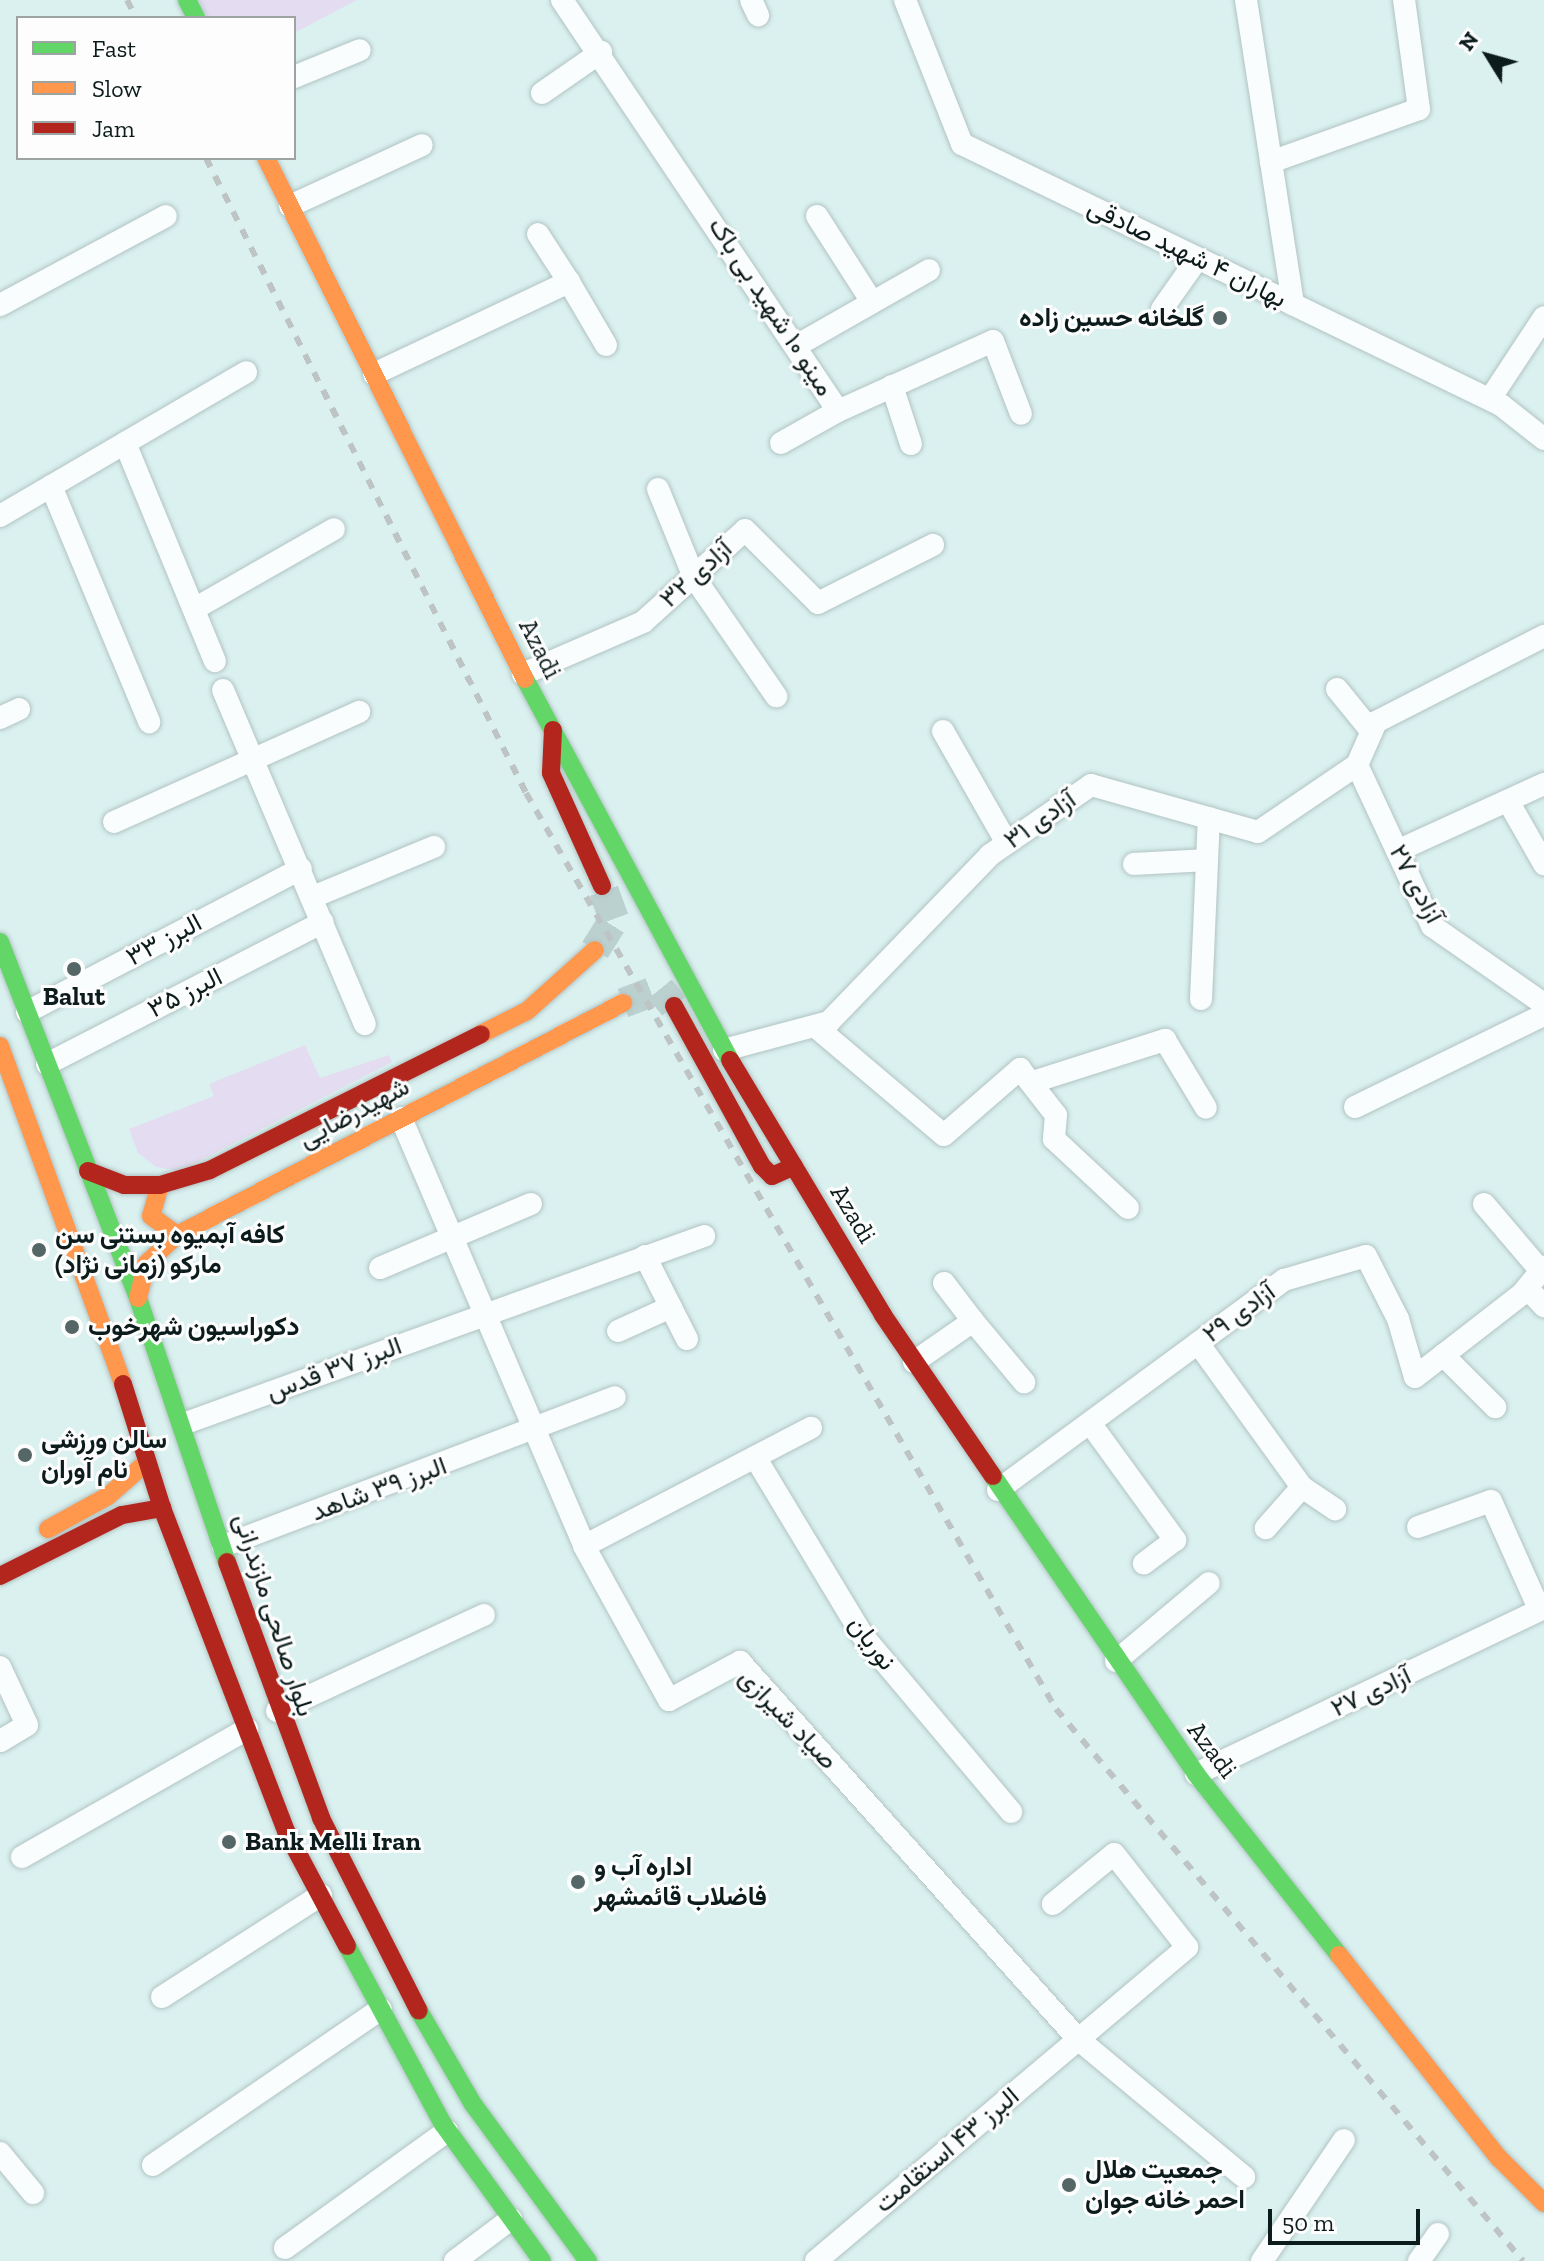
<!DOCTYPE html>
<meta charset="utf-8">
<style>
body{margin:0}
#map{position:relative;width:1544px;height:2261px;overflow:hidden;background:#daf1f0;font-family:"Zilla Slab",Vazirmatn,serif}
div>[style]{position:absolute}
.green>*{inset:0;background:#e4dcf1}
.secondary-tunnel>*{height:30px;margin-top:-15px;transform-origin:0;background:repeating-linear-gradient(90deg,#bbd1d0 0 30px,transparent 0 45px)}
.roads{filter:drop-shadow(0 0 2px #b2c3c3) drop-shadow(0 0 2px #b2c3c3)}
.street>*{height:22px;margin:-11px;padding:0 11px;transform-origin:11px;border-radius:11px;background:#f9fdfd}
.fast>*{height:18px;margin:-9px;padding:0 9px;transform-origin:9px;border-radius:9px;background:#63d668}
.slow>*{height:18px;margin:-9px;padding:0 9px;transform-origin:9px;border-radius:9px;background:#ff974d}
.jam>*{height:18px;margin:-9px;padding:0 9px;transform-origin:9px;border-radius:9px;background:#b3261e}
.rail>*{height:6px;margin-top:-3px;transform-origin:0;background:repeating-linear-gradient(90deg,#bec4c4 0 10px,transparent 0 20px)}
.dots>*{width:22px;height:22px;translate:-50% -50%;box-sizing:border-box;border:4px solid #fdfdfd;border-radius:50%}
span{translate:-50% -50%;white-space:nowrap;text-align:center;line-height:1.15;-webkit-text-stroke:6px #fdfdfd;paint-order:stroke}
.street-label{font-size:26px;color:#0c1b1b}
.poi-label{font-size:26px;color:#0c1b1b;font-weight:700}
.right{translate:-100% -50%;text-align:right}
.left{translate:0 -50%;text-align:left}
.legend{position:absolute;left:16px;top:16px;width:280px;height:144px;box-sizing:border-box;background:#fdfdfd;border:2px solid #9da3a3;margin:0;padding:10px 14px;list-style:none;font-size:24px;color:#0c1b1b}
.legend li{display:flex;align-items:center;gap:16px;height:40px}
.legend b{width:40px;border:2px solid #9da3a3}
.north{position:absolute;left:1448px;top:16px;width:80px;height:80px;-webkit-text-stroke:6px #fdfdfd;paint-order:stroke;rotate:307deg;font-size:22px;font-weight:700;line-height:32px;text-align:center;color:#0c1b1b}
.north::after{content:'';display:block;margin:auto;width:28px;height:36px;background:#0c1b1b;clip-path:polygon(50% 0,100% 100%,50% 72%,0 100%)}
.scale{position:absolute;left:1268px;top:2209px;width:152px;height:36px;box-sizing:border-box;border:4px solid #0c1b1b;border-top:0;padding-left:10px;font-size:24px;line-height:28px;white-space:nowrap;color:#0c1b1b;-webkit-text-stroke:6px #fdfdfd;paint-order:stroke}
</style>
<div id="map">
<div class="green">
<div style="clip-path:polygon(199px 0,357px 0,294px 33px,294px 18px,208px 18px)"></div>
<div style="clip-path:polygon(305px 1045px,320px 1078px,389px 1055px,392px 1062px,180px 1171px,156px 1167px,138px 1153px,129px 1129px,214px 1096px,209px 1084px)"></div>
</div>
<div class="secondary-tunnel">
<div style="left:595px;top:950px;width:36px;rotate:-58deg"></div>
<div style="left:614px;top:919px;width:35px;rotate:-110deg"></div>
<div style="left:623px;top:1003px;width:40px;rotate:-21deg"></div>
<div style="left:660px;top:989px;width:22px;rotate:51deg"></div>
</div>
<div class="roads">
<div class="street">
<div style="left:562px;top:0;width:495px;rotate:56.1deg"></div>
<div style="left:838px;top:411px;width:170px;rotate:-24.3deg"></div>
<div style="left:993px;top:341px;width:78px;rotate:69deg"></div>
<div style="left:751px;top:0;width:17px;rotate:65deg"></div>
<div style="left:905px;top:0;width:155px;rotate:68.4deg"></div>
<div style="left:962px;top:144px;width:599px;rotate:25.84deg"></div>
<div style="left:1501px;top:405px;width:55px;rotate:38.3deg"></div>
<div style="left:1246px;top:0;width:308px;rotate:81.2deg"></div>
<div style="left:294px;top:77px;width:71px;rotate:-22.2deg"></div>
<div style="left:542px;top:93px;width:72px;rotate:-34.8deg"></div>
<div style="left:1271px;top:162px;width:157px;rotate:-19.7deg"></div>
<div style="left:1419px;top:109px;width:110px;rotate:-97.8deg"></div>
<div style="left:290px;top:206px;width:145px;rotate:-24.8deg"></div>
<div style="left:817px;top:216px;width:102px;rotate:57.4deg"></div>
<div style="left:569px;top:282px;width:73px;rotate:59.6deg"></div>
<div style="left:0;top:305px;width:188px;rotate:-28.2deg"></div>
<div style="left:1162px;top:309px;width:62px;rotate:-54.8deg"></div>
<div style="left:796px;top:346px;width:153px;rotate:-29.7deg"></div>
<div style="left:374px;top:374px;width:216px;rotate:-25.3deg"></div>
<div style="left:569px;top:282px;width:57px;rotate:-122.9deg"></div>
<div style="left:892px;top:386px;width:61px;rotate:71.9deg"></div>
<div style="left:1490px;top:399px;width:98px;rotate:-56.6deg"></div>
<div style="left:125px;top:443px;width:236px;rotate:67.6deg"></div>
<div style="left:781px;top:443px;width:65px;rotate:-29.3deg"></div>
<div style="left:51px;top:486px;width:256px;rotate:67.4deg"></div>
<div style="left:658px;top:489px;width:95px;rotate:67.8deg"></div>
<div style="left:694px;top:577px;width:145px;rotate:55.4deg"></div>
<div style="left:0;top:516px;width:285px;rotate:-30.3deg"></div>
<div style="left:194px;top:609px;width:161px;rotate:-29.7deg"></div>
<div style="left:523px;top:674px;width:131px;rotate:-23.4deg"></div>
<div style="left:643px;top:622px;width:137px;rotate:-42deg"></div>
<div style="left:745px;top:530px;width:103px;rotate:45deg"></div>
<div style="left:818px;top:603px;width:129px;rotate:-26.8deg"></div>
<div style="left:1337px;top:689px;width:55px;rotate:50.9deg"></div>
<div style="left:223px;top:690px;width:363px;rotate:67deg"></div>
<div style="left:0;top:718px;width:21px;rotate:-25deg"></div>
<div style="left:943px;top:731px;width:129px;rotate:60.3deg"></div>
<div style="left:1357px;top:765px;width:178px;rotate:65deg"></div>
<div style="left:1432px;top:926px;width:136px;rotate:34.9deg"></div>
<div style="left:1508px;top:801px;width:73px;rotate:60.3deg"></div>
<div style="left:114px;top:822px;width:269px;rotate:-24.2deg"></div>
<div style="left:1397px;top:851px;width:162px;rotate:-24.5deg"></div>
<div style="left:1134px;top:864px;width:73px;rotate:-3.1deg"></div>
<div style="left:313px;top:897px;width:131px;rotate:-22.5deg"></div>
<div style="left:1201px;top:999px;width:181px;rotate:-87.5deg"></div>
<div style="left:27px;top:1012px;width:309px;rotate:-27.6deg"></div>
<div style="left:816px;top:1027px;width:167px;rotate:40.2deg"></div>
<div style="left:944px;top:1135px;width:101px;rotate:-41deg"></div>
<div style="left:1020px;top:1069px;width:58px;rotate:52deg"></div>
<div style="left:1056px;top:1115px;width:24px;rotate:95deg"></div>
<div style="left:1054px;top:1139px;width:101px;rotate:43deg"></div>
<div style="left:724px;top:1050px;width:109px;rotate:-14.9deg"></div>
<div style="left:829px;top:1022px;width:232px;rotate:-46deg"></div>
<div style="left:990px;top:855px;width:123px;rotate:-34.7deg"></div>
<div style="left:1091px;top:785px;width:173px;rotate:15.7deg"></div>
<div style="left:1258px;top:832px;width:120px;rotate:-34.1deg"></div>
<div style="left:1357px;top:765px;width:47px;rotate:-66.2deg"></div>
<div style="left:1376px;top:722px;width:189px;rotate:-27.1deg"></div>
<div style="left:47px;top:1064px;width:310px;rotate:-27.2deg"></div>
<div style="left:1033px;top:1082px;width:139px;rotate:-17.7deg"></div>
<div style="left:1165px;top:1040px;width:79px;rotate:58.9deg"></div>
<div style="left:1355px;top:1107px;width:210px;rotate:-26deg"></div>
<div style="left:401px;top:1118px;width:465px;rotate:66.8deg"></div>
<div style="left:584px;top:1546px;width:176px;rotate:61.1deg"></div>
<div style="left:669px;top:1700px;width:81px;rotate:-28.2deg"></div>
<div style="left:740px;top:1662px;width:506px;rotate:48.12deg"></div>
<div style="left:1078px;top:2039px;width:216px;rotate:39.7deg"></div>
<div style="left:1484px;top:1204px;width:88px;rotate:49.6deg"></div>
<div style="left:645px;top:1256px;width:93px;rotate:63.2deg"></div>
<div style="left:380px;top:1268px;width:164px;rotate:-23deg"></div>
<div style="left:944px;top:1283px;width:48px;rotate:52.7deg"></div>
<div style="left:1527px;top:1288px;width:25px;rotate:47deg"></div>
<div style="left:618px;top:1331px;width:58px;rotate:-24.4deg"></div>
<div style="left:1198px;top:1343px;width:178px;rotate:54.2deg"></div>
<div style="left:1302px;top:1487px;width:55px;rotate:131.3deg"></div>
<div style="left:1443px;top:1355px;width:74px;rotate:45deg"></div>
<div style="left:914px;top:1362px;width:72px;rotate:-34.8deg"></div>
<div style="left:973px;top:1321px;width:80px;rotate:50.1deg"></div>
<div style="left:1090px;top:1423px;width:145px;rotate:54deg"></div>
<div style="left:1175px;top:1540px;width:39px;rotate:143deg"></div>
<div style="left:183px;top:1424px;width:554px;rotate:-19.84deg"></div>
<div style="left:755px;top:1457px;width:209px;rotate:58.9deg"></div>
<div style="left:863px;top:1636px;width:230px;rotate:49.9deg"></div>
<div style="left:1302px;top:1487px;width:40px;rotate:34deg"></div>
<div style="left:998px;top:1490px;width:355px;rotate:-36.3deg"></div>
<div style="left:1284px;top:1280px;width:85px;rotate:-16.3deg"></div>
<div style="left:1366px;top:1256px;width:71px;rotate:63.1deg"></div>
<div style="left:1398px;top:1319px;width:60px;rotate:73.7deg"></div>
<div style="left:1415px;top:1377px;width:135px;rotate:-37.8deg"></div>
<div style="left:1522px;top:1294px;width:35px;rotate:-51deg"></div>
<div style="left:1418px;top:1527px;width:77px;rotate:-19.6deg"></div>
<div style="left:1491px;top:1501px;width:118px;rotate:66deg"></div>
<div style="left:223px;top:1546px;width:419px;rotate:-20.8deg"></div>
<div style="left:584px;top:1546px;width:256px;rotate:-27.5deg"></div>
<div style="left:1116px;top:1661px;width:121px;rotate:-40deg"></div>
<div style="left:0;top:1667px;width:64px;rotate:65deg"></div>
<div style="left:27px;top:1725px;width:31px;rotate:149deg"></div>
<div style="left:277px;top:1711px;width:228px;rotate:-24.9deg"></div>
<div style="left:1196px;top:1774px;width:386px;rotate:-25.5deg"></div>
<div style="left:22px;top:1857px;width:259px;rotate:-29.6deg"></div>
<div style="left:162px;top:1997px;width:189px;rotate:-32.7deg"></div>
<div style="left:0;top:2153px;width:52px;rotate:50.5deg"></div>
<div style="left:153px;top:2165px;width:276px;rotate:-34.4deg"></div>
<div style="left:285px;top:2248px;width:200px;rotate:-35.8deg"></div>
<div style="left:455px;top:2261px;width:70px;rotate:-36.9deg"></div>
<div style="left:816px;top:2261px;width:486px;rotate:-40.2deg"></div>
<div style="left:1187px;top:1947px;width:118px;rotate:-128.1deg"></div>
<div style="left:1114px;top:1854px;width:79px;rotate:140.7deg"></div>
<div style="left:1262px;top:2261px;width:146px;rotate:-55.9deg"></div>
<div style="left:1419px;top:2261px;width:33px;rotate:-55deg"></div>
</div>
<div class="fast">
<div style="left:187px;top:0;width:20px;rotate:63deg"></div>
<div style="left:525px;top:679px;width:433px;rotate:61.7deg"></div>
<div style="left:0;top:942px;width:382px;rotate:68.8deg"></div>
<div style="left:138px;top:1298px;width:279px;rotate:71.4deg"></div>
<div style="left:993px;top:1476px;width:361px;rotate:55.7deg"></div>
<div style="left:1196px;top:1774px;width:231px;rotate:51.7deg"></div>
<div style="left:347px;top:1946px;width:202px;rotate:61.7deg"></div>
<div style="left:443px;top:2124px;width:169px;rotate:54.1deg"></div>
<div style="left:419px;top:2011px;width:108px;rotate:59.9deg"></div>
<div style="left:473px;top:2104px;width:195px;rotate:53.8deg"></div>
</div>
<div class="slow">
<div style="left:266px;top:158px;width:582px;rotate:63.57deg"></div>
<div style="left:481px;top:1034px;width:51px;rotate:-26.6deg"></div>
<div style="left:527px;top:1011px;width:91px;rotate:-41.9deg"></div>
<div style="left:0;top:1046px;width:360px;rotate:70deg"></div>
<div style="left:160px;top:1185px;width:32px;rotate:106deg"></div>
<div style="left:151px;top:1216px;width:32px;rotate:36deg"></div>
<div style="left:138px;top:1298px;width:36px;rotate:-76deg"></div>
<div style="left:147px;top:1263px;width:41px;rotate:-43deg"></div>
<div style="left:177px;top:1235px;width:503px;rotate:-27.48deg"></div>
<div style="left:48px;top:1529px;width:68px;rotate:-28.8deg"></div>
<div style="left:108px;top:1496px;width:52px;rotate:-41.1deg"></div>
<div style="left:1339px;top:1955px;width:258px;rotate:51.8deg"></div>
<div style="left:1499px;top:2158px;width:64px;rotate:45deg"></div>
</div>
<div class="jam">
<div style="left:553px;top:730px;width:43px;rotate:92.7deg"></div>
<div style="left:551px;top:773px;width:124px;rotate:65.7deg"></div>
<div style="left:674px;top:1006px;width:183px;rotate:61.2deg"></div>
<div style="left:762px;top:1166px;width:14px;rotate:45deg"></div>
<div style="left:772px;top:1176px;width:24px;rotate:-24deg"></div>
<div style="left:730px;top:1060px;width:297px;rotate:59deg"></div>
<div style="left:883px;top:1315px;width:195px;rotate:55.7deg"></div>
<div style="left:88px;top:1171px;width:39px;rotate:21deg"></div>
<div style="left:124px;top:1185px;width:36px"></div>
<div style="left:160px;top:1185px;width:52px;rotate:-16.7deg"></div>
<div style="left:210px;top:1170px;width:303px;rotate:-26.6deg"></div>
<div style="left:123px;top:1384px;width:130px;rotate:72.5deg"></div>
<div style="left:162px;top:1508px;width:348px;rotate:69deg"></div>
<div style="left:287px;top:1833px;width:128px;rotate:62deg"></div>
<div style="left:227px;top:1562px;width:273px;rotate:69.8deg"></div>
<div style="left:321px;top:1818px;width:216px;rotate:63.1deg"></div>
<div style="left:0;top:1576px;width:136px;rotate:-26.6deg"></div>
<div style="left:122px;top:1515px;width:41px;rotate:-9.9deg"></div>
</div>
</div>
<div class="rail">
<div style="left:127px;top:0;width:20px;rotate:63deg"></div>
<div style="left:206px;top:158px;width:711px;rotate:63.25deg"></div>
<div style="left:526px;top:793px;width:1058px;rotate:59.95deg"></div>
<div style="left:1056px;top:1709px;width:723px;rotate:49.77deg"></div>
</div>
<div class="dots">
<div style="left:1220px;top:318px;background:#546666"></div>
<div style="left:74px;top:969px;background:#546666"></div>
<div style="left:39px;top:1250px;background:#546666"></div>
<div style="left:72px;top:1327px;background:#546666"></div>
<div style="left:25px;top:1455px;background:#546666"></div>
<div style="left:229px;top:1842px;background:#546666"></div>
<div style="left:578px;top:1882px;background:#546666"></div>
<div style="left:1069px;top:2185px;background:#546666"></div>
</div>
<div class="street-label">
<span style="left:1187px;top:253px;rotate:26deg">بهاران ۴ شهید صادقی</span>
<span style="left:771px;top:307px;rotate:57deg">مینو ۱۰ شهید بی باک</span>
<span style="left:696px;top:574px;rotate:-42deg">آزادی ۳۲</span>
<span style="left:540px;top:649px;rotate:63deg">Azadi</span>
<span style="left:1040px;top:820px;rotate:-35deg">آزادی ۳۱</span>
<span style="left:1416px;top:884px;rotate:62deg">آزادی ۲۷</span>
<span style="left:164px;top:940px;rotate:-28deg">البرز ۳۳</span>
<span style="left:185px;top:993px;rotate:-27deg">البرز ۳۵</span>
<span style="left:354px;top:1113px;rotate:-28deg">شهیدرضایی</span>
<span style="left:853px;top:1214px;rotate:59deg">Azadi</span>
<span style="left:1239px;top:1313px;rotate:-36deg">آزادی ۲۹</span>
<span style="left:334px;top:1369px;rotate:-20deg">البرز ۳۷ قدس</span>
<span style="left:379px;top:1489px;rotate:-20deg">البرز ۳۹ شاهد</span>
<span style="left:274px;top:1615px;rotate:72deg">بلوار صالحی مازندرانی</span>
<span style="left:872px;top:1643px;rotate:53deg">نوریان</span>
<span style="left:1371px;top:1692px;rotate:-25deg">آزادی ۲۷</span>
<span style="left:788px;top:1719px;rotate:46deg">صیاد شیرازی</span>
<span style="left:1212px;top:1750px;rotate:53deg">Azadi</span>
<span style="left:947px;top:2150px;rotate:-40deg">البرز ۴۳ استقامت</span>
</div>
<div class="poi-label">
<span class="right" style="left:1204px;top:318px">گلخانه حسین زاده</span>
<span style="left:74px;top:997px">Balut</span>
<span class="left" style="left:55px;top:1250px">کافه آبمیوه بستنی سن<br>مارکو (زمانی نژاد)</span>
<span class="left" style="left:88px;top:1327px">دکوراسیون شهرخوب</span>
<span class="left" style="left:41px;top:1455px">سالن ورزشی<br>نام آوران</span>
<span class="left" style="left:245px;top:1842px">Bank Melli Iran</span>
<span class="left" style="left:594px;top:1882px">اداره آب و<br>فاضلاب قائمشهر</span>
<span class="left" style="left:1085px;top:2185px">جمعیت هلال<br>احمر خانه جوان</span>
</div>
<ul class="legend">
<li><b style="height:10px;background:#63d668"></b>Fast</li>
<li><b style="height:10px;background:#ff974d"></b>Slow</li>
<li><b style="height:10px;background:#b3261e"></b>Jam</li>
</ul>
<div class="north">N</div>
<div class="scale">50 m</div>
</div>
